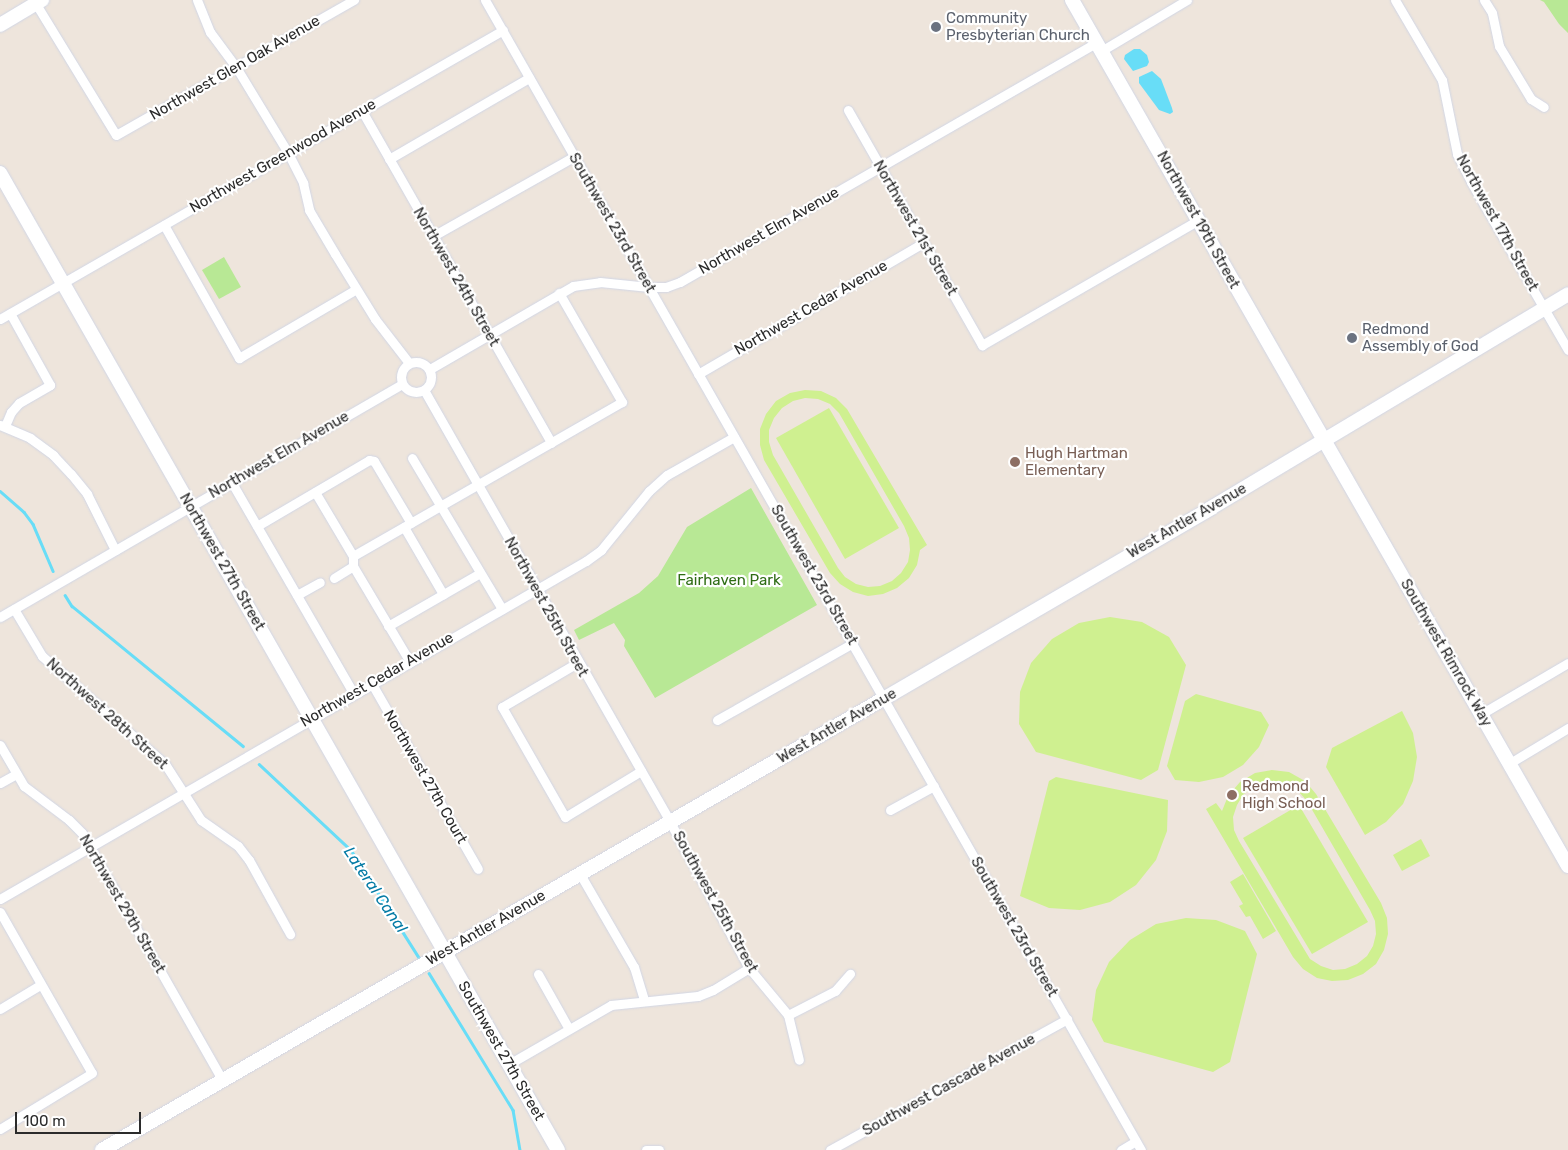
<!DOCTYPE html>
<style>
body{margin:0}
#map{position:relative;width:1568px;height:1150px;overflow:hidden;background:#eee5dc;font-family:Rubik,sans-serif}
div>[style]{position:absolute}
.green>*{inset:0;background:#b8e895}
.pitch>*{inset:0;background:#cff090}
.water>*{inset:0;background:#68ddf7}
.stream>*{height:2.5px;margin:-1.25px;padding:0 1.25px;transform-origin:1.25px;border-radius:1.25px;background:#68ddf7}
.roads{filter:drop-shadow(0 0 1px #d1d6e5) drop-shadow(0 0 1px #d1d6e5)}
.street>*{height:9px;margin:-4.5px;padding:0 4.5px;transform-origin:4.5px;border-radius:4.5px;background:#fff}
.street>.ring{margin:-4.5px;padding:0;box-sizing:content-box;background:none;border:9px solid #fff;border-radius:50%}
.secondary>*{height:14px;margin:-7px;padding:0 7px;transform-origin:7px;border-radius:7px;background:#fff}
.dots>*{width:14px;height:14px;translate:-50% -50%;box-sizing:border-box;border:2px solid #fff;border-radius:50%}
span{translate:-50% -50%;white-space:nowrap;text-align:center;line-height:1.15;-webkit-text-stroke:4.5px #fff;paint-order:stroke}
.worship-label{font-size:15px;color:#5b616d}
.left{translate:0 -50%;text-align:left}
.street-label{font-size:15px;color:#2b2b2b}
.education-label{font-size:15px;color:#785e54}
.park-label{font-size:15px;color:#2f6d15}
.water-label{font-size:16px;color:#047ba5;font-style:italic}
.scale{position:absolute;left:15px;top:1112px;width:126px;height:22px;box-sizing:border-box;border:2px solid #2b2b2b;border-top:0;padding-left:6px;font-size:15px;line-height:18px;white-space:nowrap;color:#2b2b2b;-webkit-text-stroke:4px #fff;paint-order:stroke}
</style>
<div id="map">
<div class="green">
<div style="clip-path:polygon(1540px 0,1568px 0,1568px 33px,1559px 24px,1544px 2px)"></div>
<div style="clip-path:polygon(224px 257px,241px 287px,219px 299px,202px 270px)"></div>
<div style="clip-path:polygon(751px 488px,817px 605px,655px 698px,624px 646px,625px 640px,614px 623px,579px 640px,574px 630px,639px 593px,658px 576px,687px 527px)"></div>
</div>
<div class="pitch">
<div style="clip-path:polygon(evenodd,805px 390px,821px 391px,836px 398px,847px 409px,927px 545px,920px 550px,917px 565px,909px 578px,897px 588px,883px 594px,868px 596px,853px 592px,840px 584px,830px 573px,764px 460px,760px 445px,760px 429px,766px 414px,776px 401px,790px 393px,805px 390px,805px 398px,818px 399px,830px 404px,839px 413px,904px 526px,909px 538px,910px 550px,908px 562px,901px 573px,892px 581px,880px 586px,868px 587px,856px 584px,845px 577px,838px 568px,773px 455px,769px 442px,769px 430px,774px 418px,782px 408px,793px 401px,805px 398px)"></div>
<div style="clip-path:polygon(829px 408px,899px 528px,845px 559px,776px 438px)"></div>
<div style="clip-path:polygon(1110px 617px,1142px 622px,1169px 637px,1186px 665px,1158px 770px,1141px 780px,1036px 752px,1019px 724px,1020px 692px,1031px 663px,1052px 639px,1079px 623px)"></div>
<div style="clip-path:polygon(1196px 694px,1261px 712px,1269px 725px,1259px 747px,1243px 765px,1223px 777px,1199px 782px,1175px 780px,1167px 766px,1185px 701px)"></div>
<div style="clip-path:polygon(1402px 711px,1413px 733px,1417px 757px,1413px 781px,1403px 804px,1386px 822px,1365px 835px,1326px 767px,1332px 748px)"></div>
<div style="clip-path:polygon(evenodd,1272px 770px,1289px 772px,1305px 781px,1316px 794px,1381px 903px,1387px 918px,1388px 934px,1384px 950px,1376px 964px,1363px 974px,1348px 980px,1332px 981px,1317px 978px,1303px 969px,1293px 957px,1206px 809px,1216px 803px,1222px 811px,1228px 796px,1240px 782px,1255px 773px,1272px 770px,1276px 782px,1288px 785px,1299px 792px,1307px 801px,1370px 910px,1375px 921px,1376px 934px,1373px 946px,1367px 956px,1357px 964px,1345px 969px,1333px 970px,1321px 966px,1310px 959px,1239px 841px,1234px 830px,1233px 817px,1237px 805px,1243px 795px,1253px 787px,1264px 783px,1276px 782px)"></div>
<div style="clip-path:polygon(1056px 777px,1168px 800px,1167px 831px,1156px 860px,1136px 885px,1110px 902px,1080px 910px,1049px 908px,1020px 896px,1049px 781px)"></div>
<div style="clip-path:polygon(1299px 805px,1368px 922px,1312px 954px,1243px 838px)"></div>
<div style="clip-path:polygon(1421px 839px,1430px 856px,1402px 871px,1393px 855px)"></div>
<div style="clip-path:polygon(1243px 874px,1276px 931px,1263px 939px,1250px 916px,1246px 917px,1239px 906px,1243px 904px,1230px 882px)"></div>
<div style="clip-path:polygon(1186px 918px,1216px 920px,1245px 931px,1257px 954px,1230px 1062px,1213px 1072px,1104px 1042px,1092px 1020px,1096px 990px,1109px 962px,1130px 940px,1156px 924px)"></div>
</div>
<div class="water">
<div style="clip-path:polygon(1134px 49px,1140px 49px,1147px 55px,1149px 62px,1147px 66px,1133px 71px,1124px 59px,1125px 55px)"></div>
<div style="clip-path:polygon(1152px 71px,1161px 79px,1172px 108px,1173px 112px,1170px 114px,1159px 110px,1139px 83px,1139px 77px)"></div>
</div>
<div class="stream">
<div style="left:0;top:491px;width:32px;rotate:41deg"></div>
<div style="left:24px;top:512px;width:15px;rotate:53deg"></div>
<div style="left:33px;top:524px;width:51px;rotate:66.9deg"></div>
<div style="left:65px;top:595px;width:13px;rotate:58deg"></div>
<div style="left:72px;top:606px;width:221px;rotate:39.3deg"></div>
<div style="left:259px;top:764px;width:126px;rotate:43.1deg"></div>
<div style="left:351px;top:850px;width:129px;rotate:57.7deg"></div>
<div style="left:429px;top:973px;width:161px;rotate:58.5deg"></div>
<div style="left:513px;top:1110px;width:41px;rotate:80.1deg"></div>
</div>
<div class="roads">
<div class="street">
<div style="left:197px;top:0;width:35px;rotate:68deg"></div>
<div style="left:210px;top:32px;width:44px;rotate:53.4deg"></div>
<div style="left:236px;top:67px;width:100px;rotate:58.8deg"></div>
<div style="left:288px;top:153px;width:34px;rotate:63deg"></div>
<div style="left:303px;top:183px;width:28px;rotate:77deg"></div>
<div style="left:309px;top:210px;width:51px;rotate:59.4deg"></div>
<div style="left:335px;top:254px;width:76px;rotate:58.4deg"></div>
<div style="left:375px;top:319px;width:56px;rotate:52.3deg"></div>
<div style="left:485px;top:0;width:1324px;rotate:60.3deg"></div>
<div style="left:1395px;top:0;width:93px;rotate:59.6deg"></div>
<div style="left:1442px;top:80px;width:76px;rotate:78.5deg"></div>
<div style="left:1457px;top:154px;width:31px;rotate:63deg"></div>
<div style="left:1471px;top:182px;width:194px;rotate:60deg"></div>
<div style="left:1484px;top:0;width:15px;rotate:58deg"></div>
<div style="left:1492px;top:13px;width:34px;rotate:78deg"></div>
<div style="left:1499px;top:46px;width:62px;rotate:58.9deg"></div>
<div style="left:1531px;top:99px;width:15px;rotate:32deg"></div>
<div style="left:36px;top:4px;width:153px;rotate:58.6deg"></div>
<div style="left:116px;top:135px;width:274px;rotate:-29.6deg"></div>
<div style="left:1101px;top:51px;width:100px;rotate:-30.7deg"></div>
<div style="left:848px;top:110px;width:271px;rotate:60.3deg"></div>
<div style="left:982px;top:345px;width:248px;rotate:-30deg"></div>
<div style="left:362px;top:111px;width:382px;rotate:60.3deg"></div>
<div style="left:389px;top:159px;width:162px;rotate:-30.1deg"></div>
<div style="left:164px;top:225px;width:153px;rotate:60.6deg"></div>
<div style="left:239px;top:358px;width:134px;rotate:-30.4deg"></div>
<div style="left:433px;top:236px;width:161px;rotate:-29.4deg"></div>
<div style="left:0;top:319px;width:580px;rotate:-29.88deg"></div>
<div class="ring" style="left:401px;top:362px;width:21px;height:21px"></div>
<div style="left:430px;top:369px;width:165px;rotate:-30.1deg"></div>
<div style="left:573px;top:286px;width:27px;rotate:-8deg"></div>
<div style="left:600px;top:282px;width:49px;rotate:5.8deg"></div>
<div style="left:649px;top:287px;width:17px"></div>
<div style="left:666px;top:287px;width:15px;rotate:-20deg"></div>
<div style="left:680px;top:282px;width:480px;rotate:-29.9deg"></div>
<div style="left:698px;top:374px;width:260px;rotate:-30.2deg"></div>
<div style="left:424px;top:390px;width:497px;rotate:60.3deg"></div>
<div style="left:670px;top:822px;width:166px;rotate:61.6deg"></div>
<div style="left:749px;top:968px;width:61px;rotate:50.3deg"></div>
<div style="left:788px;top:1015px;width:46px;rotate:76.3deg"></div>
<div style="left:0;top:425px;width:33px;rotate:23deg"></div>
<div style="left:30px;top:438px;width:29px;rotate:36deg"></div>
<div style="left:53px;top:455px;width:26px;rotate:47deg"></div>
<div style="left:71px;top:474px;width:26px;rotate:51deg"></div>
<div style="left:87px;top:494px;width:63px;rotate:63.4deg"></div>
<div style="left:5px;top:426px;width:15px;rotate:-67deg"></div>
<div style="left:11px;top:412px;width:12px;rotate:-48deg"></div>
<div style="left:19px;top:403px;width:36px;rotate:-30deg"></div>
<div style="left:50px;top:385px;width:82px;rotate:-119.1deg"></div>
<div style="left:412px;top:458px;width:176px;rotate:59.2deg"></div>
<div style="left:232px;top:483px;width:244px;rotate:60deg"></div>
<div style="left:315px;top:492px;width:74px;rotate:59.3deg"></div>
<div style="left:353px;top:556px;width:10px;rotate:90deg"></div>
<div style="left:353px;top:566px;width:112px;rotate:59.3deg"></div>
<div style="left:257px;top:526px;width:130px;rotate:-30.5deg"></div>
<div style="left:369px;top:460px;width:5px;rotate:11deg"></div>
<div style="left:374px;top:461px;width:72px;rotate:59.2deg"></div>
<div style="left:404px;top:527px;width:78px;rotate:59.8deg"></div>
<div style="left:353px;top:556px;width:310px;rotate:-29.8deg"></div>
<div style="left:622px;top:402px;width:126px;rotate:-120deg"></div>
<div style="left:334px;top:578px;width:22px;rotate:-32deg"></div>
<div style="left:297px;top:595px;width:26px;rotate:-29deg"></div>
<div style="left:14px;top:609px;width:55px;rotate:59.2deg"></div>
<div style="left:42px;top:656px;width:164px;rotate:41.3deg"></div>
<div style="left:165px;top:764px;width:67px;rotate:57.3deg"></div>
<div style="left:201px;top:820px;width:45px;rotate:35.1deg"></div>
<div style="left:238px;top:846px;width:18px;rotate:52deg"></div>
<div style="left:249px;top:860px;width:85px;rotate:61deg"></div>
<div style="left:0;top:617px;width:465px;rotate:-30.1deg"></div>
<div style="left:388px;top:626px;width:106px;rotate:-29.9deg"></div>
<div style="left:577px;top:663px;width:87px;rotate:149.6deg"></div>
<div style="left:502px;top:707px;width:127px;rotate:60.2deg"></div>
<div style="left:565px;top:817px;width:89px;rotate:-31.2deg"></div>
<div style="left:372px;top:684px;width:213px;rotate:60.2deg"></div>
<div style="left:1481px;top:714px;width:101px;rotate:-30.4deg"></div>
<div style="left:717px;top:720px;width:156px;rotate:-29.5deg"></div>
<div style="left:0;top:745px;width:48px;rotate:59.7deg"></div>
<div style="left:24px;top:786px;width:56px;rotate:37.1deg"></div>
<div style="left:69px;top:820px;width:18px;rotate:45deg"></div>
<div style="left:82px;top:833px;width:285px;rotate:60.4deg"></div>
<div style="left:1510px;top:763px;width:68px;rotate:-31.1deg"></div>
<div style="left:0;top:783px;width:18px;rotate:-29deg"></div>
<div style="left:890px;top:810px;width:50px;rotate:-28.6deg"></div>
<div style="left:580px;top:874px;width:108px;rotate:59.9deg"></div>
<div style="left:634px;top:967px;width:34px;rotate:73deg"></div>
<div style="left:0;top:899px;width:676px;rotate:-29.98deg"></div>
<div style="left:586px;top:561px;width:19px;rotate:-36deg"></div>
<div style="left:601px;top:550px;width:76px;rotate:-50.9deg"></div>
<div style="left:649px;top:491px;width:24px;rotate:-42deg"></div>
<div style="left:667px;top:475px;width:77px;rotate:-29.6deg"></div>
<div style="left:0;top:912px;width:185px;rotate:60.3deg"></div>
<div style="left:92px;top:1073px;width:108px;rotate:148.7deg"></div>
<div style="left:538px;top:974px;width:63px;rotate:60.6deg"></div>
<div style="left:0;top:1009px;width:47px;rotate:-31deg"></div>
<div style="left:788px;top:1015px;width:53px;rotate:-27.1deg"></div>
<div style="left:835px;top:991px;width:23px;rotate:-49deg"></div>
<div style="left:509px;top:1064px;width:118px;rotate:-30deg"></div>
<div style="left:611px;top:1005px;width:87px;rotate:-5.9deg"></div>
<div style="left:698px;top:996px;width:16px;rotate:-22deg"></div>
<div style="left:713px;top:990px;width:42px;rotate:-31.4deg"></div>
<div style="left:646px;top:1150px;width:13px"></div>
<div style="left:830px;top:1150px;width:271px;rotate:-28.9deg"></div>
<div style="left:1121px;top:1150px;width:17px;rotate:-31deg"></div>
</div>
<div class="secondary">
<div style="left:1072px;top:0;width:998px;rotate:60.2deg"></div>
<div style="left:0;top:25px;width:49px;rotate:-30.8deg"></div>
<div style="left:0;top:173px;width:1125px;rotate:60.27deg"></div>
<div style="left:102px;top:1150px;width:904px;rotate:-30deg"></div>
<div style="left:885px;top:698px;width:377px;rotate:-30.2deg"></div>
<div style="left:1211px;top:508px;width:416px;rotate:-30.9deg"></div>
</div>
</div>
<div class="dots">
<div style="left:936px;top:27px;background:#6b7280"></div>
<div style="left:1352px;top:338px;background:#6b7280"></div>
<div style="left:1015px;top:462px;background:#8d6e63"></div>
<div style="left:1232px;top:795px;background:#8d6e63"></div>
</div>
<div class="worship-label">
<span class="left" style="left:946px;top:27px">Community<br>Presbyterian Church</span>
<span class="left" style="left:1362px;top:338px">Redmond<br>Assembly of God</span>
</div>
<div class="street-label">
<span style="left:235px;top:68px;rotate:-30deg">Northwest Glen Oak Avenue</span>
<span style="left:283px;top:156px;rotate:-30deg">Northwest Greenwood Avenue</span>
<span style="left:1198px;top:220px;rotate:61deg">Northwest 19th Street</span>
<span style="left:612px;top:223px;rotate:60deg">Southwest 23rd Street</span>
<span style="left:1497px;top:223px;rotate:61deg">Northwest 17th Street</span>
<span style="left:915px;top:228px;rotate:60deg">Northwest 21st Street</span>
<span style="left:769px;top:231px;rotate:-30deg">Northwest Elm Avenue</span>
<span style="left:456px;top:277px;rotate:60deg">Northwest 24th Street</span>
<span style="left:811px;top:308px;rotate:-30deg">Northwest Cedar Avenue</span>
<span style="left:279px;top:455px;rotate:-30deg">Northwest Elm Avenue</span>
<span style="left:1187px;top:521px;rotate:-30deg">West Antler Avenue</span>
<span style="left:222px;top:562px;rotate:60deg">Northwest 27th Street</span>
<span style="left:814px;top:575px;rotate:60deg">Southwest 23rd Street</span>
<span style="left:546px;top:607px;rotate:61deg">Northwest 25th Street</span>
<span style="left:1446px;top:653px;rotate:60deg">Southwest Rimrock Way</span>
<span style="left:377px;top:680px;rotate:-30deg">Northwest Cedar Avenue</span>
<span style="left:107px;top:714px;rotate:42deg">Northwest 28th Street</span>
<span style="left:837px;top:726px;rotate:-30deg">West Antler Avenue</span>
<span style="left:425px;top:777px;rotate:60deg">Northwest 27th Court</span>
<span style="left:715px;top:902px;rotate:61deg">Southwest 25th Street</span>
<span style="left:122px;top:904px;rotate:60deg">Northwest 29th Street</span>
<span style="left:1014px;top:927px;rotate:60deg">Southwest 23rd Street</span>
<span style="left:486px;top:928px;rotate:-30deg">West Antler Avenue</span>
<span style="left:501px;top:1051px;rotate:60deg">Southwest 27th Street</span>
<span style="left:949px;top:1085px;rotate:-29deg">Southwest Cascade Avenue</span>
</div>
<div class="education-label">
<span class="left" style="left:1025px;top:462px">Hugh Hartman<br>Elementary</span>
<span class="left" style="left:1242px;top:795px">Redmond<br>High School</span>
</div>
<div class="park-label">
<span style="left:729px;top:581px">Fairhaven Park</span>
</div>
<div class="water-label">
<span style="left:375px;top:890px;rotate:56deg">Lateral Canal</span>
</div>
<div class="scale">100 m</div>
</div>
